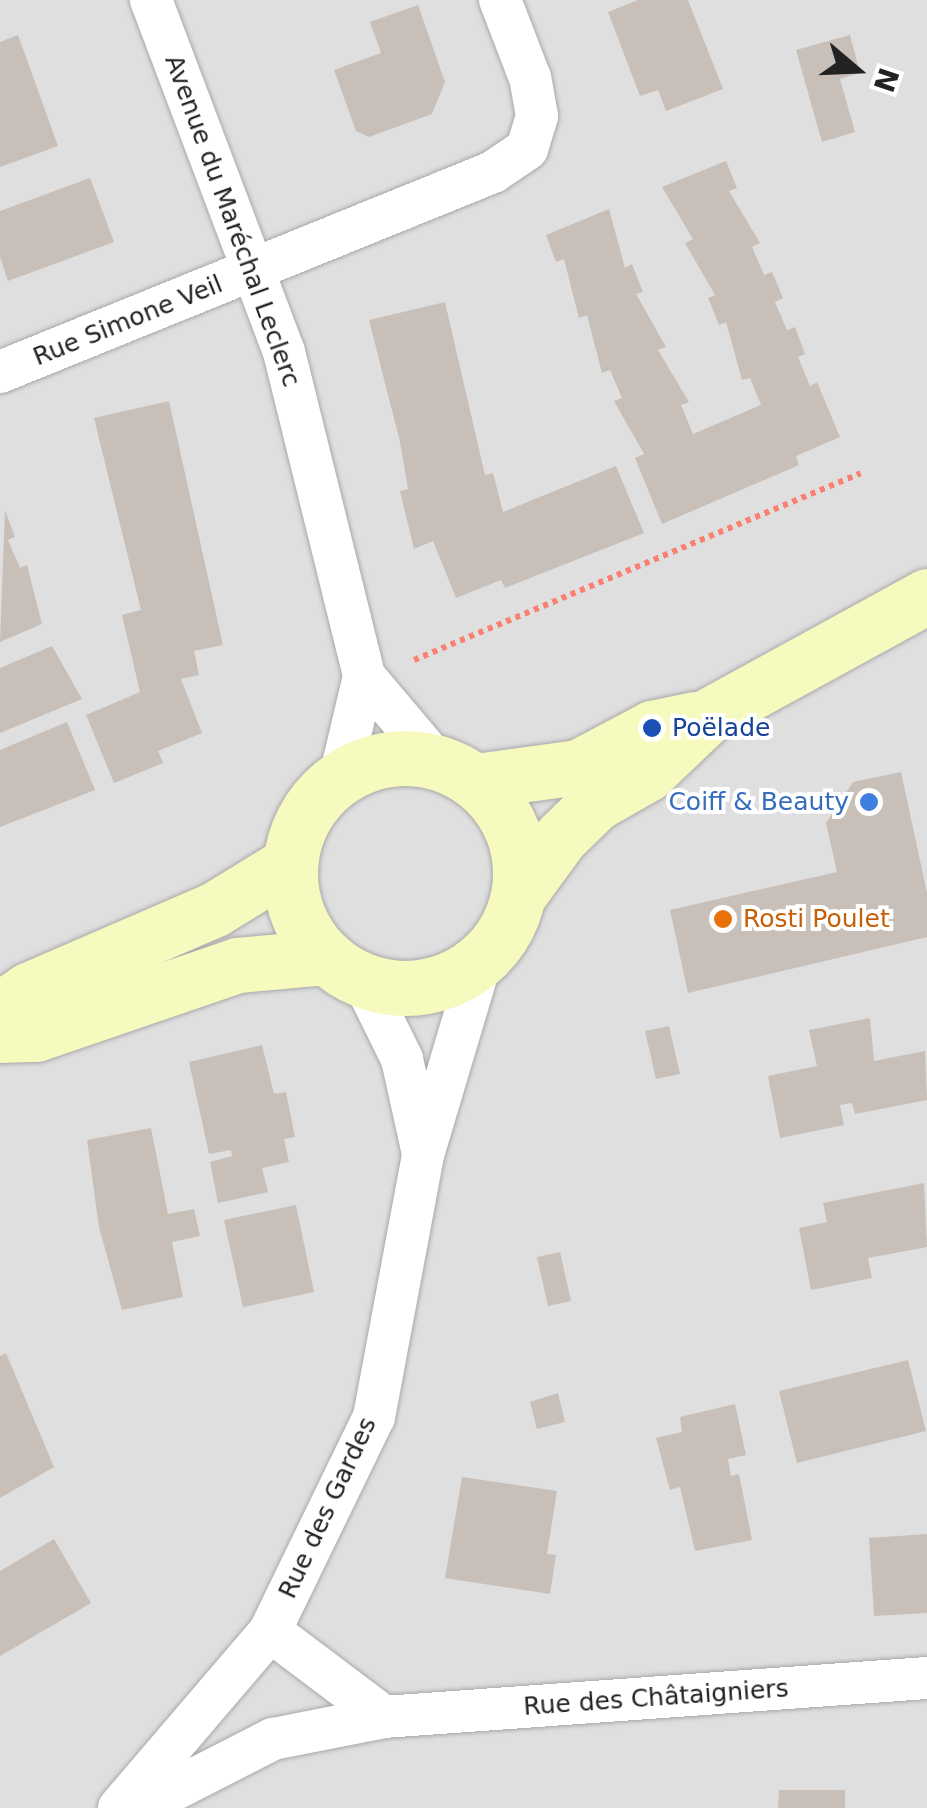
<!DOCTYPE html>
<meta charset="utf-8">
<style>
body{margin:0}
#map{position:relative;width:927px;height:1808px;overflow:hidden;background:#f2efe9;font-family:"DejaVu Sans",sans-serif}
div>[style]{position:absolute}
.residential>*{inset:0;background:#e0dfdf}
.building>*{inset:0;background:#c7bfb8}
.path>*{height:6px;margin-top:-3px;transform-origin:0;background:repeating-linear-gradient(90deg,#fa8072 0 5px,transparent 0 10px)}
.roads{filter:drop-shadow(0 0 2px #a9a9a9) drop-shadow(0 0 2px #a9a9a9)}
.street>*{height:42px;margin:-21px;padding:0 21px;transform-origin:21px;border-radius:21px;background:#fff}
.secondary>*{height:55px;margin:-27.5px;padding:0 27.5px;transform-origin:27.5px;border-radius:27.5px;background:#f7fabf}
.secondary>.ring{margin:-27.5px;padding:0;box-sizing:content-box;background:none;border:55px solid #f7fabf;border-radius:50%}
.dots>*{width:28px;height:28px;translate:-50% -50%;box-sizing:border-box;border:5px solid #fff;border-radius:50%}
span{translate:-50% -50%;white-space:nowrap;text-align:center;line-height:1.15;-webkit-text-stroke:8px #fff;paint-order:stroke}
.street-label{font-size:25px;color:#222}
.transit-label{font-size:25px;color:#164399}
.left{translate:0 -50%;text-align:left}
.shop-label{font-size:25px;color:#366cbe}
.right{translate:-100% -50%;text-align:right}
.food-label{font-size:25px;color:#c56008}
.north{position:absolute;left:807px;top:20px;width:100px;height:100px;-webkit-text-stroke:8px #fff;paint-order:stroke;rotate:109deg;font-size:28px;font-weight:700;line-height:40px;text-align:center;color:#222}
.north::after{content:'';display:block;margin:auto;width:35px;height:45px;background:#222;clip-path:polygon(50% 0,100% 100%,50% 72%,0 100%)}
</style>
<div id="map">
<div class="residential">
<div style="clip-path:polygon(0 0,927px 0,927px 1808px,0 1808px)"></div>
</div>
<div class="building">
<div style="clip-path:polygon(638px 0,688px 0,723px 89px,666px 111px,658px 90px,640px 96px,608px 12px)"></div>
<div style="clip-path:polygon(418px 5px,445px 82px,432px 114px,369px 137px,356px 131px,334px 70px,381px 53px,370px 22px)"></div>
<div style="clip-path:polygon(18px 35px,58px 146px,0 167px,0 42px)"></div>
<div style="clip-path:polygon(850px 35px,860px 73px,840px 79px,855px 132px,822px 142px,796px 50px)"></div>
<div style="clip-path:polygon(726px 161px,737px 188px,729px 191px,760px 243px,752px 247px,764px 275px,772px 272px,783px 298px,775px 302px,787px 330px,795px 327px,805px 354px,798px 357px,810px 386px,817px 382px,840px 437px,796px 456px,799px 465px,662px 524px,635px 458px,644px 454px,614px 401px,622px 398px,610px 370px,602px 373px,587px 315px,579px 318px,564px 259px,556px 262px,546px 235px,609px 209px,625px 268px,632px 264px,643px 292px,636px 294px,666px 347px,658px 350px,689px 402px,681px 405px,693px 434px,761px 405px,750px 378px,742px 380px,726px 322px,719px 325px,708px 298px,715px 295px,685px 243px,693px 239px,662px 187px)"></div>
<div style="clip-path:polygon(90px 178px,114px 242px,8px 281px,0 257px,0 211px)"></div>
<div style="clip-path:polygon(445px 302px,485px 475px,493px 473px,503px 512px,616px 466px,644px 533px,505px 588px,501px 580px,456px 598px,433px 541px,414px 549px,400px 491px,408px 489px,400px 442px,369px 320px)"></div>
<div style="clip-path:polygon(169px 401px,223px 645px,194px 651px,199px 675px,181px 679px,202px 733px,158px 751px,163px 763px,114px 783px,86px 715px,140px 692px,122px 615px,141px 610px,94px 418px)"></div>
<div style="clip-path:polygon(5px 510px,15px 537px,8px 540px,20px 568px,27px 565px,42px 624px,0 642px)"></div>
<div style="clip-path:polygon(52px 646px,82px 699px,0 733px,0 668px)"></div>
<div style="clip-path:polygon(67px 722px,95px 790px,0 827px,0 750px)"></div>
<div style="clip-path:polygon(901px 772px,927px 893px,927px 937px,688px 993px,670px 910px,837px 872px,826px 823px,853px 782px)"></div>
<div style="clip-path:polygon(870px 1018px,874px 1061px,925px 1051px,927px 1100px,855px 1114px,852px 1103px,840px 1105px,844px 1125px,780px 1138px,768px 1076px,817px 1066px,809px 1030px)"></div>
<div style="clip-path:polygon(669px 1026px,680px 1074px,656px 1079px,645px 1031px)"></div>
<div style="clip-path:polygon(262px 1045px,274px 1094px,286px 1092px,295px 1137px,284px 1139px,289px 1162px,262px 1168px,268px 1192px,218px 1203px,210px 1162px,232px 1156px,231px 1150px,209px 1154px,189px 1062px)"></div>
<div style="clip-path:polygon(151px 1128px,168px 1214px,194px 1209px,200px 1236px,172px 1242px,183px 1297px,122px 1310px,99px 1227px,87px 1140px)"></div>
<div style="clip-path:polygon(924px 1183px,927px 1247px,868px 1258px,872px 1278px,811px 1290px,799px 1228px,827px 1222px,823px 1203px)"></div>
<div style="clip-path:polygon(296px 1205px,314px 1292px,243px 1307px,224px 1220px)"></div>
<div style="clip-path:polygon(560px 1252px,571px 1301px,548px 1306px,537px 1257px)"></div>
<div style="clip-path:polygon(6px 1353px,54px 1467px,0 1498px,0 1356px)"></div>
<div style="clip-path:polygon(908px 1360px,926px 1431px,797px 1463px,779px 1391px)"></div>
<div style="clip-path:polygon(558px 1393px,565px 1422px,537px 1429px,530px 1402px)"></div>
<div style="clip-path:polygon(735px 1404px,746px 1455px,728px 1459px,731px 1476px,739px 1474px,752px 1540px,695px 1551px,680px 1487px,670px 1490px,656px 1438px,682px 1432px,680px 1417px)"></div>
<div style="clip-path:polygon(462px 1477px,557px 1491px,547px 1554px,556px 1555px,550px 1594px,445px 1578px)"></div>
<div style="clip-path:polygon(927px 1534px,927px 1613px,874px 1616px,869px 1538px)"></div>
<div style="clip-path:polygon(54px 1539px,91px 1603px,0 1656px,0 1571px)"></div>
<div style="clip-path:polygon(779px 1790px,845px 1790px,845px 1808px,778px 1808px)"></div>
</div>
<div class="path">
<div style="left:414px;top:660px;width:484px;rotate:-22.7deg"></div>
</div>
<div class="roads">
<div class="street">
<div style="left:151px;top:0;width:376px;rotate:69.3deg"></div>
<div style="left:284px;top:352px;width:334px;rotate:76.1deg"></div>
<div style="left:364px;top:676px;width:110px;rotate:49.8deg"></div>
<div style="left:0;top:372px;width:532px;rotate:-22.08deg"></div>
<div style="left:493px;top:172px;width:41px;rotate:-34.1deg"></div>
<div style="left:527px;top:149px;width:34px;rotate:-73deg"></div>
<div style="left:537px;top:116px;width:39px;rotate:-100deg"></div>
<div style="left:530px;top:78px;width:84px;rotate:-111deg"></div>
<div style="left:340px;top:777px;width:104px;rotate:-76.6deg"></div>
<div style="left:364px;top:982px;width:86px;rotate:63.7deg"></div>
<div style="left:402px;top:1059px;width:97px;rotate:77.5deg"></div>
<div style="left:270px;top:1631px;width:143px;rotate:37deg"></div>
<div style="left:119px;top:1808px;width:233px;rotate:-49.5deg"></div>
<div style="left:270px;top:1631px;width:238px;rotate:-64.1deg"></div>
<div style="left:374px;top:1417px;width:267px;rotate:-79.4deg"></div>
<div style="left:423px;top:1155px;width:202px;rotate:-73.4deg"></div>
<div style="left:138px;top:1808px;width:152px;rotate:-27.1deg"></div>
<div style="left:273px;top:1739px;width:113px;rotate:-11.2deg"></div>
<div style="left:384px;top:1717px;width:544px;rotate:-4.11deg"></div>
</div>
<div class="secondary">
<div class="ring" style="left:290px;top:758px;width:175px;height:175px"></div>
<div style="left:476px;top:781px;width:103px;rotate:-7.8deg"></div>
<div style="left:578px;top:767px;width:84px;rotate:-27.8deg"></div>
<div style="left:652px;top:728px;width:44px;rotate:-11.8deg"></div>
<div style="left:520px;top:893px;width:69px;rotate:-53.8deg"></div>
<div style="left:561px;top:837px;width:49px;rotate:-44.2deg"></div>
<div style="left:596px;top:803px;width:59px;rotate:-29.6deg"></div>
<div style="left:647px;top:774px;width:84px;rotate:-43.6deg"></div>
<div style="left:708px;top:716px;width:250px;rotate:-28.7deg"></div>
<div style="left:0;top:1009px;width:34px;rotate:-34deg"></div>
<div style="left:28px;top:990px;width:204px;rotate:-23.4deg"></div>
<div style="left:215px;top:909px;width:88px;rotate:-31.5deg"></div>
<div style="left:0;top:1035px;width:36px;rotate:-2deg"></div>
<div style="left:36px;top:1034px;width:213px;rotate:-18.9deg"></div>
<div style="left:237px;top:965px;width:88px;rotate:-5.2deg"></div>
</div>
</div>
<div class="dots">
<div style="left:652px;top:728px;background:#1a4fb4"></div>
<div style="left:869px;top:802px;background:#3f7fe0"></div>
<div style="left:723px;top:919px;background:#e8710a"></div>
</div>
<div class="street-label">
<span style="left:232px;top:221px;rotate:70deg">Avenue du Maréchal Leclerc</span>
<span style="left:128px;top:321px;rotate:-22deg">Rue Simone Veil</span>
<span style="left:328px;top:1508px;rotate:-65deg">Rue des Gardes</span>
<span style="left:656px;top:1698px;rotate:-4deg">Rue des Châtaigniers</span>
</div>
<div class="transit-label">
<span class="left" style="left:672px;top:728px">Poëlade</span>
</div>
<div class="shop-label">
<span class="right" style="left:849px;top:802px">Coiff &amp; Beauty</span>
</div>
<div class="food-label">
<span class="left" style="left:743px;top:919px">Rosti Poulet</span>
</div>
<div class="north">N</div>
</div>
